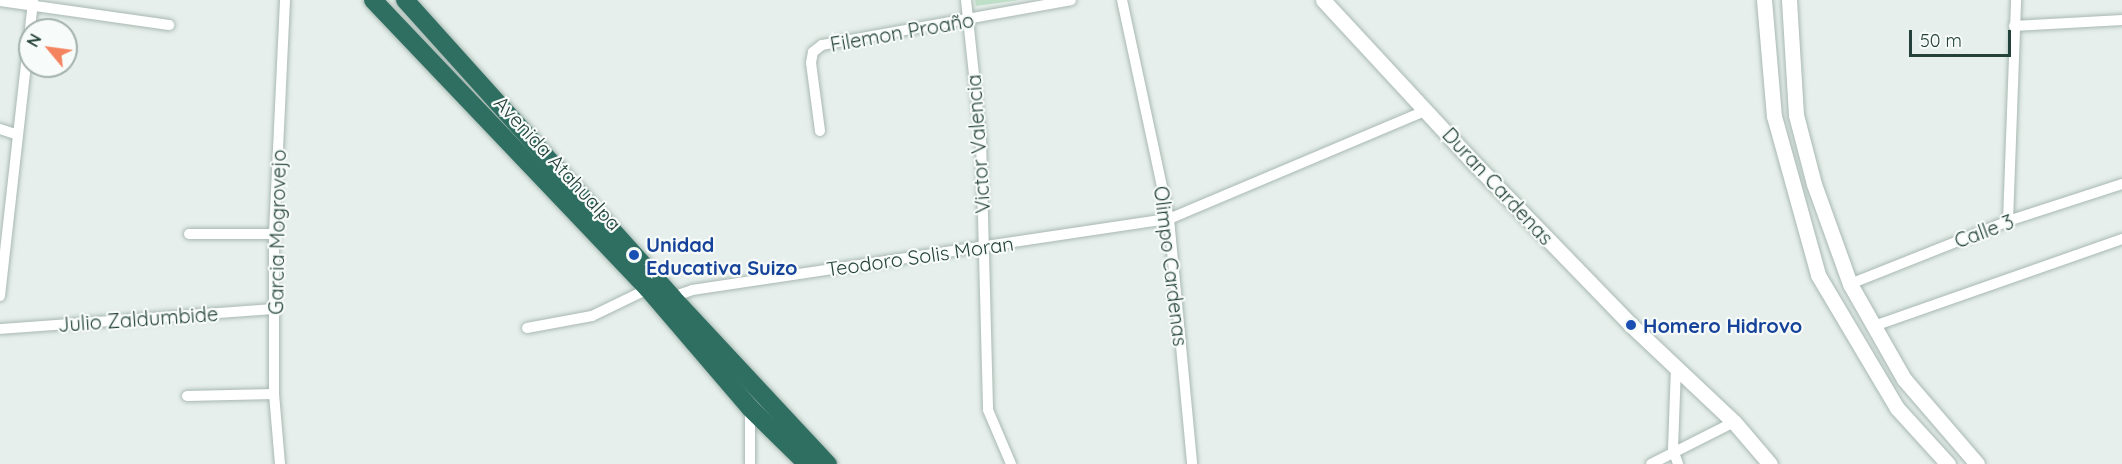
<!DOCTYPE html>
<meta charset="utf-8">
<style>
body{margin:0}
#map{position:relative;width:2122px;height:464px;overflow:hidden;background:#e6efeb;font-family:Quicksand,sans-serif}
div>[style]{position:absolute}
.green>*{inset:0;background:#bfe0c8}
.roads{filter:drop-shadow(0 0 2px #a8b8b2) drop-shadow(0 0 2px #a8b8b2)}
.street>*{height:10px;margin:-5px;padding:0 5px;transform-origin:5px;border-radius:5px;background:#fff}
.secondary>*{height:15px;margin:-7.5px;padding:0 7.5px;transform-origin:7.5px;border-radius:7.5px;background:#fff}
.highway>*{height:18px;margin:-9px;padding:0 9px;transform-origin:9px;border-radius:9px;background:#2f6f62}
.dots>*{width:16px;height:16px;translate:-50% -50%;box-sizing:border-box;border:3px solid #f7fbf9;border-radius:50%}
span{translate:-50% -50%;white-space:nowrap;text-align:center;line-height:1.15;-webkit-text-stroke:4.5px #f7fbf9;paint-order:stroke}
.street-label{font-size:20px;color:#24423a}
.transit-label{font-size:20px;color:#164399;font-weight:700}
.left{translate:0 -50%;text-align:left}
.north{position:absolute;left:18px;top:18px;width:60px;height:60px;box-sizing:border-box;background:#f7fbf9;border:2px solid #a3b1ad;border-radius:50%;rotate:299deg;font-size:16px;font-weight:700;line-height:24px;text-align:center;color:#24423a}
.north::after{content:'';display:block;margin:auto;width:21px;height:27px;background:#f4845f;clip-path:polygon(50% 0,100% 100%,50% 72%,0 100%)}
.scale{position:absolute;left:1909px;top:30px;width:102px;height:27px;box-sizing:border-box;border:3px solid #24423a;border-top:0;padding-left:8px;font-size:18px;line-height:21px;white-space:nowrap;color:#24423a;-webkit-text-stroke:4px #f7fbf9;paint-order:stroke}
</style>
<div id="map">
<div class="green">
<div style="clip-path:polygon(975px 0,1019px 0,976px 6px)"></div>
</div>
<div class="roads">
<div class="street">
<div style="left:966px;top:0;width:141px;rotate:83.9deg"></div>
<div style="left:981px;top:140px;width:270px;rotate:88.5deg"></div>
<div style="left:988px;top:410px;width:59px;rotate:66.9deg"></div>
<div style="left:1122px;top:0;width:224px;rotate:77.9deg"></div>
<div style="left:1169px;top:219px;width:246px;rotate:84.6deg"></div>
<div style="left:0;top:1px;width:171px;rotate:8.1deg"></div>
<div style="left:2014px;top:26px;width:108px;rotate:-3.2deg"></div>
<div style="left:0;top:129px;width:16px;rotate:18deg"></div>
<div style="left:820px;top:131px;width:69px;rotate:-97.5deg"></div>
<div style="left:811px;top:63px;width:11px;rotate:-80deg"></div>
<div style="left:813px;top:52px;width:11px;rotate:-38deg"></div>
<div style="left:822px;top:45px;width:253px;rotate:-10.2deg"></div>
<div style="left:2008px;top:221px;width:221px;rotate:-87.9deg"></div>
<div style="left:189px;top:234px;width:85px"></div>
<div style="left:1850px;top:284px;width:170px;rotate:-21.7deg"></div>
<div style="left:2008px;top:221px;width:120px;rotate:-18deg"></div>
<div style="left:0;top:296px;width:298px;rotate:-83.6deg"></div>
<div style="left:672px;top:297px;width:21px;rotate:-19deg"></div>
<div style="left:692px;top:290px;width:482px;rotate:-8.5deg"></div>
<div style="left:1169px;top:219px;width:280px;rotate:-22.9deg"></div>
<div style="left:1874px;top:326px;width:263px;rotate:-19.3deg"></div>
<div style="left:527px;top:328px;width:66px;rotate:-10.5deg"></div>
<div style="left:592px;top:316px;width:62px;rotate:-25.7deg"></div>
<div style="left:0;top:329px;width:276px;rotate:-4.2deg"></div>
<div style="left:1676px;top:367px;width:83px;rotate:92.1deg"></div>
<div style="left:1673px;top:450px;width:15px;rotate:70deg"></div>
<div style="left:187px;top:396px;width:87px;rotate:-1.3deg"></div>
<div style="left:750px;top:408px;width:56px;rotate:90deg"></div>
<div style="left:280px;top:464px;width:70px;rotate:-94.9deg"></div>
<div style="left:274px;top:394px;width:160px;rotate:-90deg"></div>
<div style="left:274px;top:234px;width:234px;rotate:-87.3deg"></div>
<div style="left:1651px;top:464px;width:93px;rotate:-26.8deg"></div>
</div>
<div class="secondary">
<div style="left:1323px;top:0;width:225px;rotate:47.2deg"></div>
<div style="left:1476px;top:165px;width:223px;rotate:45.9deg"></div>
<div style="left:1631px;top:325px;width:141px;rotate:43.3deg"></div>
<div style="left:1734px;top:422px;width:55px;rotate:49.4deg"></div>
<div style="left:1764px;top:0;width:116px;rotate:85.1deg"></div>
<div style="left:1774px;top:116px;width:165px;rotate:74.5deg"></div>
<div style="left:1818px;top:275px;width:155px;rotate:59.3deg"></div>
<div style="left:1897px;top:408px;width:76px;rotate:47.7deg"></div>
<div style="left:1789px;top:0;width:115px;rotate:86.5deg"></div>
<div style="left:1796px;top:115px;width:71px;rotate:75.4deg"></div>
<div style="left:1814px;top:184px;width:106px;rotate:70.2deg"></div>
<div style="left:1850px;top:284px;width:109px;rotate:60.4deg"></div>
<div style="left:1904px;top:379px;width:112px;rotate:49.3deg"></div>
</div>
<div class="highway">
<div style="left:373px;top:0;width:399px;rotate:46.4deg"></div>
<div style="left:648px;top:289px;width:157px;rotate:49.4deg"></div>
<div style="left:750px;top:408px;width:80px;rotate:44.5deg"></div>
<div style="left:405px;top:0;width:399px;rotate:48deg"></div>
<div style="left:672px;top:297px;width:229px;rotate:47deg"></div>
</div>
</div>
<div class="dots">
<div style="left:634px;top:255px;background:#1a4fb4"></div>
<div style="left:1631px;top:325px;background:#1a4fb4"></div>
</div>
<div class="street-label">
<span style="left:902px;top:32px;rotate:-10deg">Filemon Proaño</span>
<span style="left:978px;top:144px;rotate:-94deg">Victor Valencia</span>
<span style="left:558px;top:163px;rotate:47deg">Avenida Atahualpa</span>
<span style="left:1498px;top:186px;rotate:47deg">Duran Cardenas</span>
<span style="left:1984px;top:231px;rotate:-20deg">Calle 3</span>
<span style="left:277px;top:232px;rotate:-89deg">Garcia Mogrovejo</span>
<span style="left:920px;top:256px;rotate:-8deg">Teodoro Solis Moran</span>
<span style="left:1171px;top:266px;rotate:83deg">Olimpo Cardenas</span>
<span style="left:138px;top:319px;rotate:-4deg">Julio Zaldumbide</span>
</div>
<div class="transit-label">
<span class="left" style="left:646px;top:256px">Unidad<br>Educativa Suizo</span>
<span class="left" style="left:1643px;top:325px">Homero Hidrovo</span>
</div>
<div class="north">N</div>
<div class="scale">50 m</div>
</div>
